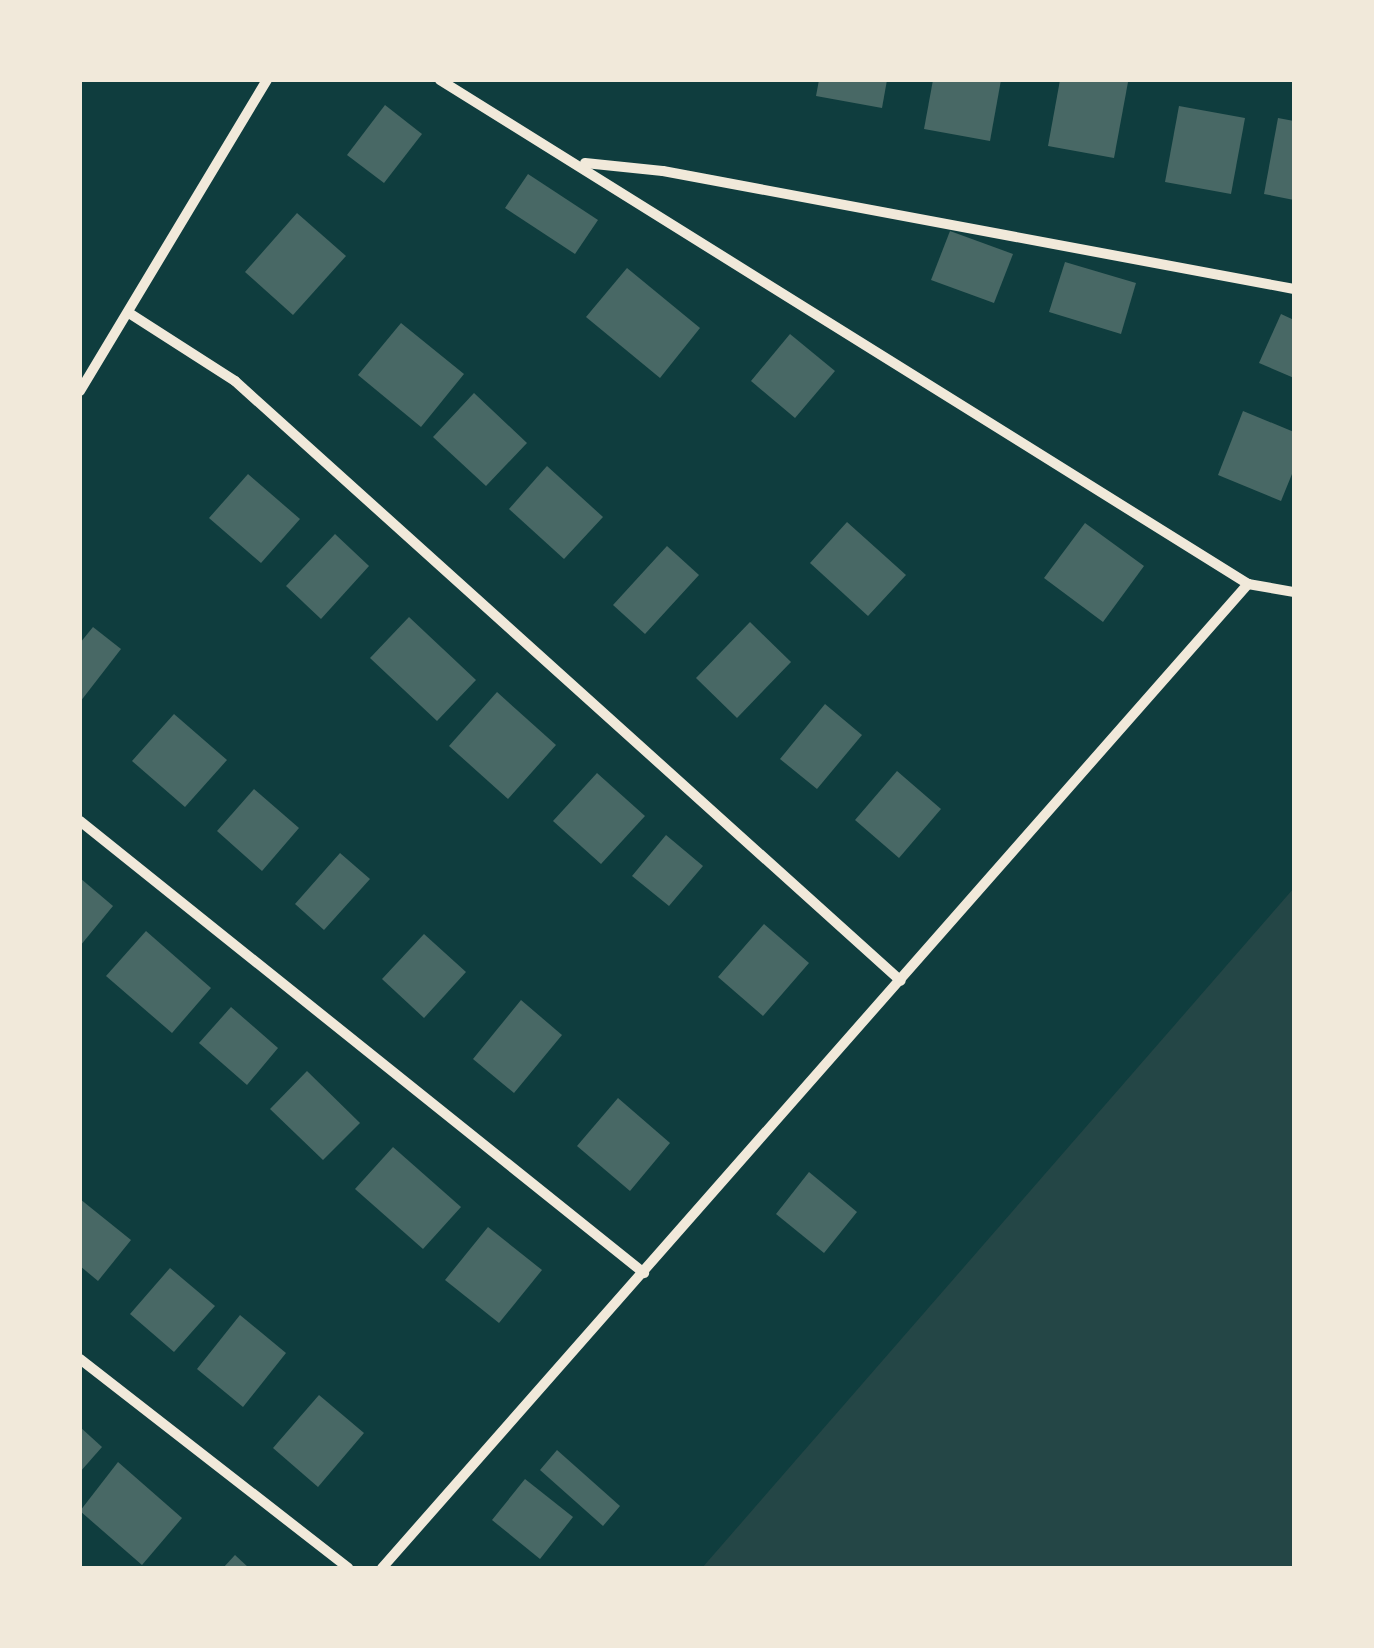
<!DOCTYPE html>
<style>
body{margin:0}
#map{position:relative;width:1374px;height:1648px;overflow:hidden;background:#0f3d3e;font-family:Merriweather,serif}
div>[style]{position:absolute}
.green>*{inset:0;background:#244646}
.building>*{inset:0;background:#486865}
.minor>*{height:10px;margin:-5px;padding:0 5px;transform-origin:5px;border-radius:5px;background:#f1e9da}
span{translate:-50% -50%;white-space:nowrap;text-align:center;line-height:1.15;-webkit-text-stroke:8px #f1e9da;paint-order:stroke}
.frame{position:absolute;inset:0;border:82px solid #f1e9da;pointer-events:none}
</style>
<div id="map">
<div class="green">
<div style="clip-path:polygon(1294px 888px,1294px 1568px,702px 1568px)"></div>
</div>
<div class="building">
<div style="clip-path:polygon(819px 80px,887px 80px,882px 108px,816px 96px)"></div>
<div style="clip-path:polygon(933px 80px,1001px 80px,990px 141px,924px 129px)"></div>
<div style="clip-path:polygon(1060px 80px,1128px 82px,1114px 158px,1048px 146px)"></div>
<div style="clip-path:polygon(385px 105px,422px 134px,384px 183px,347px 155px)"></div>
<div style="clip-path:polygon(1179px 106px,1245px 118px,1231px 194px,1165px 182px)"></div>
<div style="clip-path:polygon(1278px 118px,1294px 121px,1294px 200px,1264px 194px)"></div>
<div style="clip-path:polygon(528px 174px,598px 220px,575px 254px,505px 208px)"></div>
<div style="clip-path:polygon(297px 213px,346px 256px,293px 315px,245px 272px)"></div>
<div style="clip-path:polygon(950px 231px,1013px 254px,994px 303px,931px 280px)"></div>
<div style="clip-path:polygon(1065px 262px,1136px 283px,1121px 334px,1049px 312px)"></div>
<div style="clip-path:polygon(627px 268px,700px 328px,660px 378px,586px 317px)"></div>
<div style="clip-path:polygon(1281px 314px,1294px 320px,1294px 378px,1259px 363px)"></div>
<div style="clip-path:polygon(401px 323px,464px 374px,421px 427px,358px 375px)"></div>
<div style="clip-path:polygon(790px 334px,835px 371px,795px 418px,751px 381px)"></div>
<div style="clip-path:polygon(474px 393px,527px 443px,486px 486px,433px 437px)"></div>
<div style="clip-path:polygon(1243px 411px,1294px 432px,1294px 469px,1281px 501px,1218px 475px)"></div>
<div style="clip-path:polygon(547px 466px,603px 517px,564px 559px,509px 509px)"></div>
<div style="clip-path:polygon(248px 474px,300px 519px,261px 563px,209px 518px)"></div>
<div style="clip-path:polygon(847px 522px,906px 575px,868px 616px,810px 563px)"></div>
<div style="clip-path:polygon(1085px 523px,1144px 566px,1103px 622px,1044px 578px)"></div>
<div style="clip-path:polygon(335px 534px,369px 566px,321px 619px,286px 586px)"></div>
<div style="clip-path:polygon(667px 546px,699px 575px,645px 634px,613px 605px)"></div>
<div style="clip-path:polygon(409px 617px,476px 680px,437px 721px,370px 658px)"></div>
<div style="clip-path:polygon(750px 622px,791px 662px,737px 718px,696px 678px)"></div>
<div style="clip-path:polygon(93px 627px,121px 649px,80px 702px,80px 643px)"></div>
<div style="clip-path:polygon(497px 692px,556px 745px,508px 799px,449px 746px)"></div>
<div style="clip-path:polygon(825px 704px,862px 735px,817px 789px,780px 759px)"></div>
<div style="clip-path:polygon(174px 714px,227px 760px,185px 807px,132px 761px)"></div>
<div style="clip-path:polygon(897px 771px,941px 809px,899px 858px,855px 820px)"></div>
<div style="clip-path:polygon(597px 773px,645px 816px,601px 864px,553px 821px)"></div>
<div style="clip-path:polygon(254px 789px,299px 828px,262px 871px,217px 831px)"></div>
<div style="clip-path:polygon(666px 835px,703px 866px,669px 906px,632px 876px)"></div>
<div style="clip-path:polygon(340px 853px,370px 879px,324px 930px,295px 904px)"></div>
<div style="clip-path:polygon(80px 878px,113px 906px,80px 946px)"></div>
<div style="clip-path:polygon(764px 924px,809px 963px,763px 1016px,718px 977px)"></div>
<div style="clip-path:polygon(146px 931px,211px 988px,172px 1033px,106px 976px)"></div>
<div style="clip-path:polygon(424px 934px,466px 972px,424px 1018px,382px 979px)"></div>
<div style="clip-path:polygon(521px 1000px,562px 1035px,514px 1093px,473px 1059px)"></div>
<div style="clip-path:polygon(231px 1007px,278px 1048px,247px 1085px,199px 1043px)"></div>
<div style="clip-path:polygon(307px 1071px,360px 1123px,323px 1160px,270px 1109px)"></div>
<div style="clip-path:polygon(618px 1098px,670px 1143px,630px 1191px,577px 1146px)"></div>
<div style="clip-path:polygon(393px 1147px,461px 1207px,423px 1249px,355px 1189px)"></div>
<div style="clip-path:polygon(809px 1172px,857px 1212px,824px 1253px,776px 1214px)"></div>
<div style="clip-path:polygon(80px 1199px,131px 1240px,98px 1281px,80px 1266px)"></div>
<div style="clip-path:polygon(488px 1227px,542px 1270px,499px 1323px,445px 1280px)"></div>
<div style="clip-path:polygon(170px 1268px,215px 1306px,174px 1352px,130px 1314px)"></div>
<div style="clip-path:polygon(240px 1315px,286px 1353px,243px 1407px,197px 1369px)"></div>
<div style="clip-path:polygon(319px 1395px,364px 1433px,318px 1487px,273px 1448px)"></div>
<div style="clip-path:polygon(80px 1427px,102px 1447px,80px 1472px)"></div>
<div style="clip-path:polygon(557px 1450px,620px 1506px,603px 1526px,540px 1470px)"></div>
<div style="clip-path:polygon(118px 1462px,182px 1518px,142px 1565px,80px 1511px)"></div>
<div style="clip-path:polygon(525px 1479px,573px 1517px,540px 1559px,492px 1520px)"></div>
<div style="clip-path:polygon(235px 1555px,249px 1568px,223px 1568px)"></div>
</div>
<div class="minor">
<div style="left:440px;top:80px;width:952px;rotate:31.95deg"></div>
<div style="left:585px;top:163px;width:78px;rotate:5.9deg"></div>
<div style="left:663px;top:171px;width:642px;rotate:10.59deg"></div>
<div style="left:129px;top:313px;width:126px;rotate:32.7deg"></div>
<div style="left:235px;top:381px;width:896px;rotate:42.02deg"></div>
<div style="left:80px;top:391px;width:363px;rotate:-59deg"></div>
<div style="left:80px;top:821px;width:723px;rotate:38.71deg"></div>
<div style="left:80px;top:1359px;width:340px;rotate:37.9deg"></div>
<div style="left:382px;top:1568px;width:1311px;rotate:-48.65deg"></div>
<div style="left:1248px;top:584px;width:47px;rotate:9.9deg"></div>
</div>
<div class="frame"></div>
</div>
